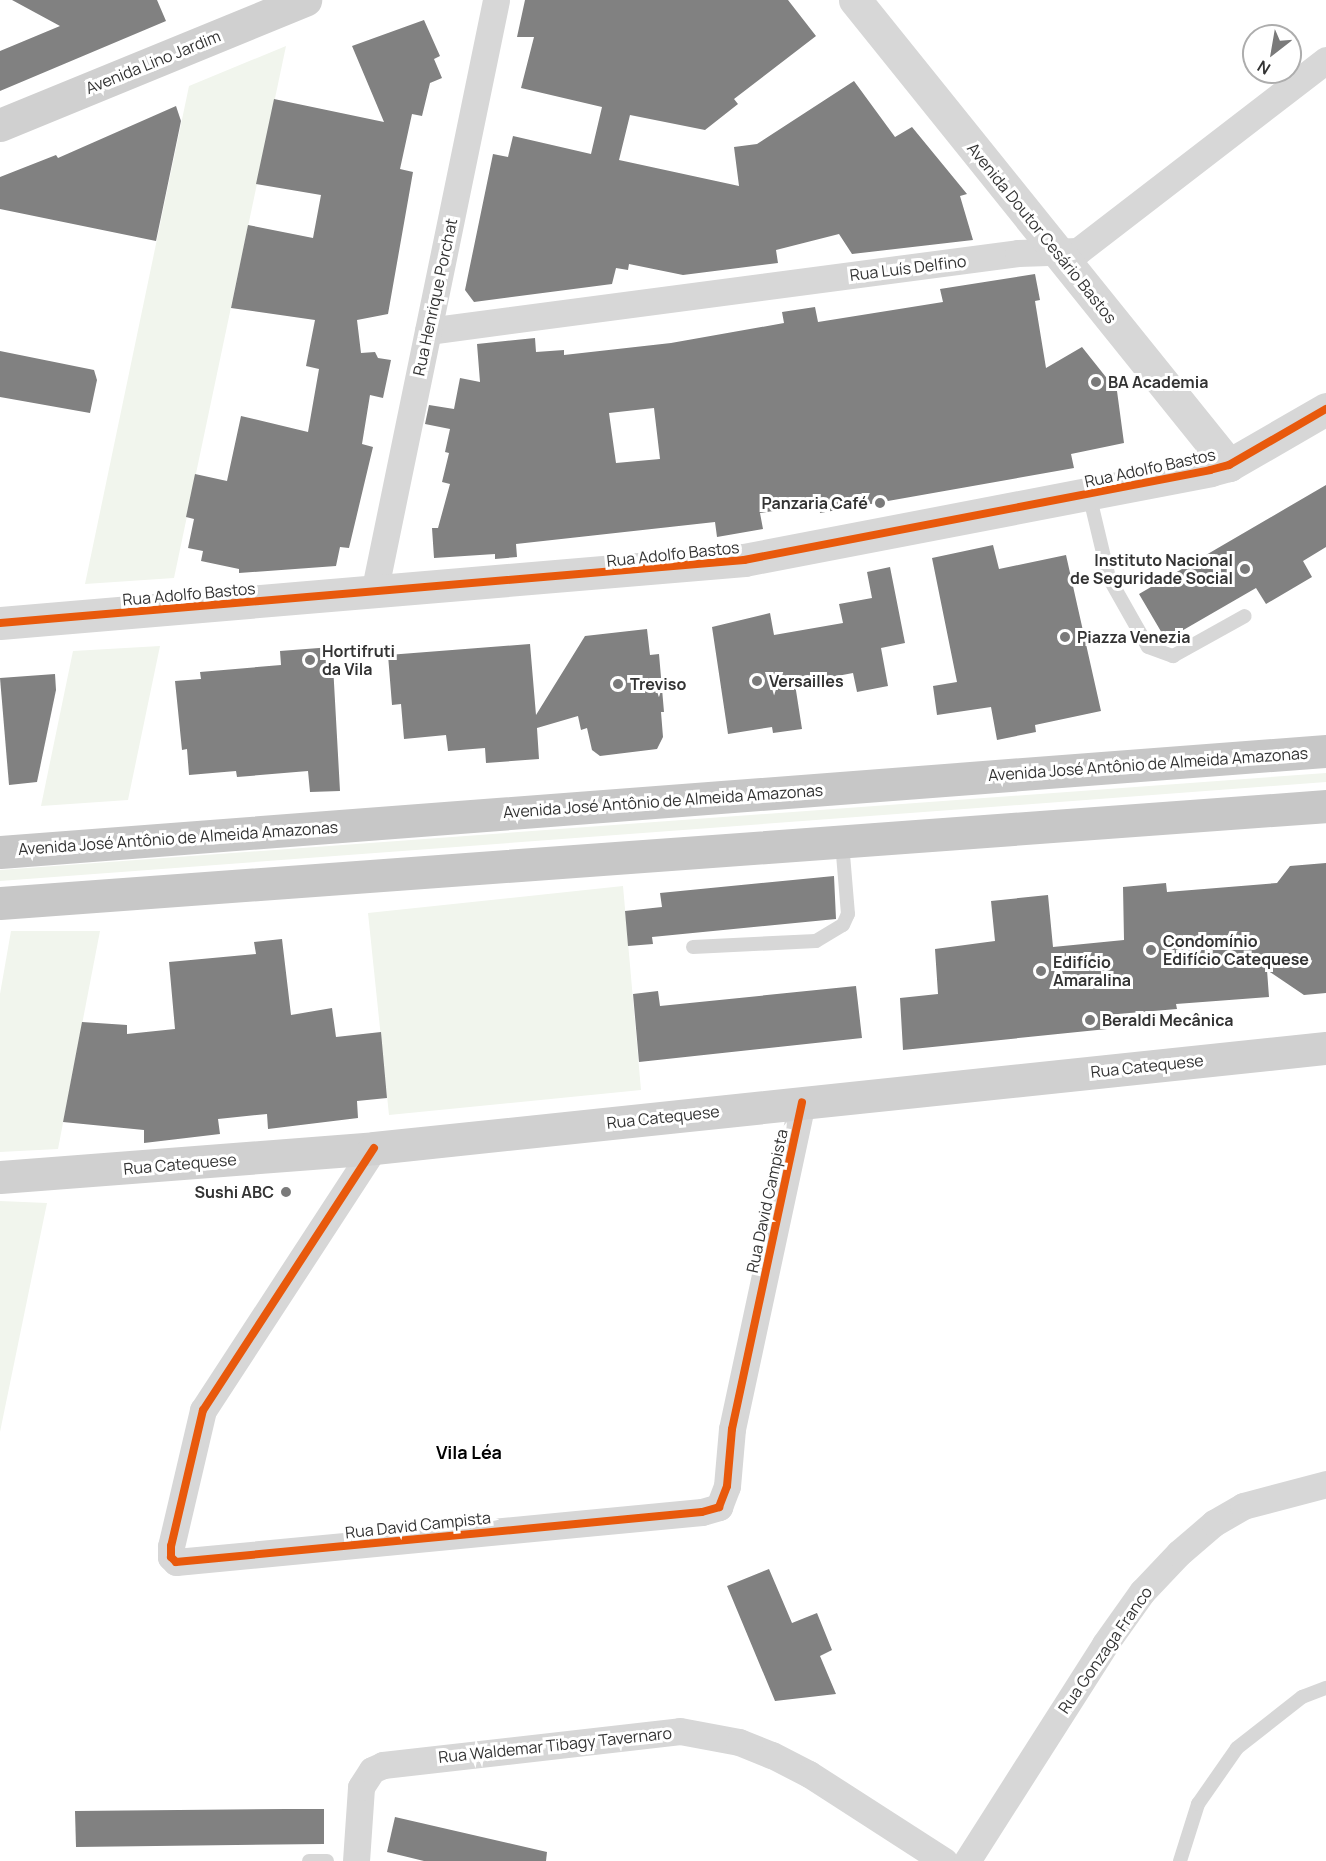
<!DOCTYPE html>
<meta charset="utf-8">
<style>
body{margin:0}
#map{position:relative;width:1326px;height:1861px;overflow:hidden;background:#fff;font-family:Manrope,sans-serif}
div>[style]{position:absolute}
.green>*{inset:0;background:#f1f5ed}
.building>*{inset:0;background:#818181}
.service>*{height:14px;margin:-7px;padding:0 7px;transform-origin:7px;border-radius:7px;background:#d7d7d7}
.minor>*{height:27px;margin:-13.5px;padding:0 13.5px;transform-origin:13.5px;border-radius:13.5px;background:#d7d7d7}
.tertiary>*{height:33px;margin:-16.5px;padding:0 16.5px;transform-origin:16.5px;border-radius:16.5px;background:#d7d7d7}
.secondary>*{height:33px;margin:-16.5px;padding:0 16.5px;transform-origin:16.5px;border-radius:16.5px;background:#d0d0d0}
.trunk>*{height:33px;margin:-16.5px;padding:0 16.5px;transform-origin:16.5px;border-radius:16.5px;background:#c7c7c7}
.cycleway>*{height:8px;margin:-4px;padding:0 4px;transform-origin:4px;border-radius:4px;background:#e8590c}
.dots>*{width:16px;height:16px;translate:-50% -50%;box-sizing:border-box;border:3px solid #fff;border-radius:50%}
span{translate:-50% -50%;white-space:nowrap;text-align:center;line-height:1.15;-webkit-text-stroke:6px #fff;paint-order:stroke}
.street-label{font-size:16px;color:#333}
.poi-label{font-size:16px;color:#333;font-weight:700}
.left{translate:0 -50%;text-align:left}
.right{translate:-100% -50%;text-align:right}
.neighbourhood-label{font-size:18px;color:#000;font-weight:700}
.north{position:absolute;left:1242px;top:24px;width:60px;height:60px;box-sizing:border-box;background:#fff;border:2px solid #adadad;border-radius:50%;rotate:211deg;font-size:16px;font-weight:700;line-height:24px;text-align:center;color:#333}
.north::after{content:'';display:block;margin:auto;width:21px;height:27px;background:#7a7a7a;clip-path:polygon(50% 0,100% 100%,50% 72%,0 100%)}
</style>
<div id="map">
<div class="green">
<div style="clip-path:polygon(286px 46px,174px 578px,85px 584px,189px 86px)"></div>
<div style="clip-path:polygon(160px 646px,128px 800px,41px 806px,73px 651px)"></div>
<div style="clip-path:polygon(1326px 773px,1326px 782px,0 881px,0 870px)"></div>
<div style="clip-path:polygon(623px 886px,641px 1090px,389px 1115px,368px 913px)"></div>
<div style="clip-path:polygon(11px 931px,100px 931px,58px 1149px,0 1152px,0 994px)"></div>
<div style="clip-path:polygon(0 1201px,47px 1203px,0 1432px)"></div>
</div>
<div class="building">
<div style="clip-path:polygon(12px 0,157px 0,166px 21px,0 91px,0 51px,60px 26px)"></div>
<div style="clip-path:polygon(525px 0,788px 0,816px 36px,734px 99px,738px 104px,705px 130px,630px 115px,619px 160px,739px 186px,734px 147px,757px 144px,854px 81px,895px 137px,912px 127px,967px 194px,960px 196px,973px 240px,852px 254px,839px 234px,776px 250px,778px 263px,683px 275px,629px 264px,628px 270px,616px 268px,612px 284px,474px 302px,465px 290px,493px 154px,508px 157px,513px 136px,591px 154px,602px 107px,521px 88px,534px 37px,517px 37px)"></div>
<div style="clip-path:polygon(424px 20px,440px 56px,434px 59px,442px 78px,430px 83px,422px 116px,412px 114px,400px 169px,413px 172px,388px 314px,357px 320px,361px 353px,375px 352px,378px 358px,391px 360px,383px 398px,370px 395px,362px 444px,373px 447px,349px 548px,340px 547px,336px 566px,239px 573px,239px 569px,201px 561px,203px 551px,188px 548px,194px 519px,186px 517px,195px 474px,227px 481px,241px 416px,308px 432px,319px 369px,306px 366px,315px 320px,231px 308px,248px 225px,313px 238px,321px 195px,256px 184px,274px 99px,384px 122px,352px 46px)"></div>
<div style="clip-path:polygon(176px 106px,181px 121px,156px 241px,0 209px,0 177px,56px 155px,58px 158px)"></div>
<div style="clip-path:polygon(evenodd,1035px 274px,1040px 300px,1035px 301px,1046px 368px,1082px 347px,1117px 391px,1124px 443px,1071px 454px,1074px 468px,820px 513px,819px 504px,760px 513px,763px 529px,717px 537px,715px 522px,516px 544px,517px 557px,495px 559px,495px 554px,434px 558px,432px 528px,438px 528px,450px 484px,442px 482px,449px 453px,445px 452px,450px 429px,425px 424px,429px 405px,454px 409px,460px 378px,480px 382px,477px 344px,535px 338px,536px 352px,564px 350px,564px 355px,671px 343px,784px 323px,782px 312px,815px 307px,818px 322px,943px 302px,940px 289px,1035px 274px,654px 408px,660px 459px,616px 463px,609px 413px,654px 408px)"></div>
<div style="clip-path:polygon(0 351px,94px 370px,97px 380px,90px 413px,0 397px)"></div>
<div style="clip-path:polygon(1326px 485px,1326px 547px,1303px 561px,1312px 577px,1266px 604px,1256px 588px,1166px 640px,1139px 594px)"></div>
<div style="clip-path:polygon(993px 545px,999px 569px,1066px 555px,1101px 711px,1035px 725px,1036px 732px,997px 740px,991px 707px,937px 715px,933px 686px,957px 682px,932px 558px)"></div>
<div style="clip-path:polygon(890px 567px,905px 643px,881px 648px,888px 686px,857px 692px,853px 673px,795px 684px,802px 729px,773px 733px,772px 727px,728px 734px,712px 627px,770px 613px,774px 635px,843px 623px,839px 604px,872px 598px,867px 572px)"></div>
<div style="clip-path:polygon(647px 629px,650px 655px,659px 654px,664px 712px,661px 712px,663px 737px,657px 749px,600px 756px,592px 750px,587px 728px,581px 730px,578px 716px,537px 728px,539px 759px,486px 763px,485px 748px,448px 751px,446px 735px,404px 739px,401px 704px,392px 705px,388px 655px,530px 644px,536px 715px,585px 636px)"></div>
<div style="clip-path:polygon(332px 647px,340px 791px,310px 792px,308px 771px,237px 777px,236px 771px,189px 775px,187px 749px,182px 750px,175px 681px,201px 679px,200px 672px,281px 665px,280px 651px)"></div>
<div style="clip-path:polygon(55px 674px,56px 690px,37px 782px,9px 785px,0 678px)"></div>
<div style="clip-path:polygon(1326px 863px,1326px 993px,1304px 995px,1267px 970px,1269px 997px,1176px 1004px,1177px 1009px,1106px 1015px,1107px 1029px,903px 1050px,900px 998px,938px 994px,935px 949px,995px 941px,991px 901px,1048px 895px,1053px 947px,1124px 940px,1123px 887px,1166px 883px,1167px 892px,1277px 883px,1290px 866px)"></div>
<div style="clip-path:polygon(834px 876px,836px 919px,652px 937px,653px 944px,628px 946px,625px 911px,662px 907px,660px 893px)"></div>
<div style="clip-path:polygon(282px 939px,291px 1015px,332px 1008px,336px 1037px,381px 1032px,387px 1098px,357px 1101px,358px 1118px,268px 1129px,267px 1114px,218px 1119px,220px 1134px,144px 1143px,144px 1130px,63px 1122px,82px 1022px,127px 1025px,127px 1034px,175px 1029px,169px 962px,256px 954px,254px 942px)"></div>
<div style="clip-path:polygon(856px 986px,862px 1038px,639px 1062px,633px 994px,658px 991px,660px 1006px)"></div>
<div style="clip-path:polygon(769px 1569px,792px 1623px,817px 1613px,832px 1650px,820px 1656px,836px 1694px,775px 1701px,727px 1586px)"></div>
<div style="clip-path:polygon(286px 1809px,324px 1809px,324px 1844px,76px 1847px,75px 1811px)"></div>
<div style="clip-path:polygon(395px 1817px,547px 1852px,546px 1861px,424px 1861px,387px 1852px)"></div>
</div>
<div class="service">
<div style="left:1089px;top:494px;width:86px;rotate:76.6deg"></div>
<div style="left:1109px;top:578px;width:79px;rotate:60.5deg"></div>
<div style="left:1148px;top:647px;width:27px;rotate:20deg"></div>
<div style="left:1173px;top:656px;width:82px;rotate:-29.1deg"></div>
<div style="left:693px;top:947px;width:123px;rotate:-2.8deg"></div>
<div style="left:816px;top:941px;width:31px;rotate:-31deg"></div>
<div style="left:843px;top:925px;width:12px;rotate:-66deg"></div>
<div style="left:848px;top:914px;width:72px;rotate:-94.8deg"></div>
<div style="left:309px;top:1861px;width:18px"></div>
<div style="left:1180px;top:1861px;width:60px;rotate:-72.5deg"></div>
<div style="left:1198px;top:1804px;width:68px;rotate:-55.1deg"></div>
<div style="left:1237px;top:1748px;width:83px;rotate:-38.1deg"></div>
<div style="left:1302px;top:1697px;width:26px;rotate:-21deg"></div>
</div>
<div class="minor">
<div style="left:428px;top:331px;width:595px;rotate:-7.53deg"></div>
<div style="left:1018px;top:253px;width:60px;rotate:-1.9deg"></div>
<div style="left:1078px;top:251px;width:313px;rotate:-37.6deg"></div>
<div style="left:374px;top:593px;width:605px;rotate:-78.37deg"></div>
<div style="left:374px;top:1148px;width:313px;rotate:123.1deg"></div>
<div style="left:203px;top:1410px;width:140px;rotate:103.2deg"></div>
<div style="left:171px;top:1546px;width:11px;rotate:90deg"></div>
<div style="left:171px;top:1557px;width:7px;rotate:45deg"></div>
<div style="left:176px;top:1562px;width:528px;rotate:-5.43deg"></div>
<div style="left:702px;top:1512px;width:18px;rotate:-16deg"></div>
<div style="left:719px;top:1507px;width:22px;rotate:-69deg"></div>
<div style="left:727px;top:1486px;width:57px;rotate:-85deg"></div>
<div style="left:732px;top:1429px;width:334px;rotate:-77.9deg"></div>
<div style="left:356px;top:1861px;width:74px;rotate:-86.1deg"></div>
<div style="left:361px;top:1787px;width:20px;rotate:-57deg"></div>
<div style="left:372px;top:1770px;width:12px;rotate:-24deg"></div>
<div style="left:383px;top:1765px;width:299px;rotate:-6.5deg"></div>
<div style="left:680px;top:1731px;width:60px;rotate:10.6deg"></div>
<div style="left:739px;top:1742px;width:35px;rotate:22deg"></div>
<div style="left:772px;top:1755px;width:42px;rotate:27.2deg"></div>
<div style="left:809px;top:1774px;width:161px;rotate:32.8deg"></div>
<div style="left:967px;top:1861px;width:257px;rotate:-57.5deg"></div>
<div style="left:1105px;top:1644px;width:64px;rotate:-54.6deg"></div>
<div style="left:1142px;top:1592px;width:54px;rotate:-46.5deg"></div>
<div style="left:1179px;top:1553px;width:46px;rotate:-40.6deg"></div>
<div style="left:1214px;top:1523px;width:34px;rotate:-30deg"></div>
<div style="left:1243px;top:1506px;width:86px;rotate:-14.8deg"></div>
</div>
<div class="tertiary">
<div style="left:855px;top:0;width:597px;rotate:51.19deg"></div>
<div style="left:0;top:623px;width:747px;rotate:-4.84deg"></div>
<div style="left:744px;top:560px;width:475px;rotate:-10.9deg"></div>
<div style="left:1210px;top:470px;width:20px;rotate:-15deg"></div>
<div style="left:1229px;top:465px;width:112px;rotate:-30deg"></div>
</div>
<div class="secondary">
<div style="left:0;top:125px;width:330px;rotate:-22.3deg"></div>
<div style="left:0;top:1177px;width:375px;rotate:-4.4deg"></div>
<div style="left:374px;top:1148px;width:957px;rotate:-6deg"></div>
</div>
<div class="trunk">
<div style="left:0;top:852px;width:1330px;rotate:-4.36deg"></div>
<div style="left:0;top:903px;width:1330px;rotate:-4.18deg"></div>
</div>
<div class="cycleway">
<div style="left:0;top:623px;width:747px;rotate:-4.84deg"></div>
<div style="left:744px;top:560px;width:475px;rotate:-10.9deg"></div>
<div style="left:1210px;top:470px;width:20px;rotate:-15deg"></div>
<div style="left:1229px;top:465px;width:112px;rotate:-30deg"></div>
<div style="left:374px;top:1148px;width:313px;rotate:123.1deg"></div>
<div style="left:203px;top:1410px;width:140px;rotate:103.2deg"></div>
<div style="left:171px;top:1546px;width:11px;rotate:90deg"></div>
<div style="left:171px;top:1557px;width:7px;rotate:45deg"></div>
<div style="left:176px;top:1562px;width:528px;rotate:-5.43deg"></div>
<div style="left:702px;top:1512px;width:18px;rotate:-16deg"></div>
<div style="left:719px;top:1507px;width:22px;rotate:-69deg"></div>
<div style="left:727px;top:1486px;width:57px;rotate:-85deg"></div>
<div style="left:732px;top:1429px;width:334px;rotate:-77.9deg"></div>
</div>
<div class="dots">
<div style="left:1096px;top:382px;background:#7a7a7a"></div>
<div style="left:880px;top:503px;background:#7a7a7a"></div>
<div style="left:1245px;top:569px;background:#7a7a7a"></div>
<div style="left:1065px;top:637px;background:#7a7a7a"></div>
<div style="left:310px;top:660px;background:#7a7a7a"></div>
<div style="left:757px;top:681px;background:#7a7a7a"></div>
<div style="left:618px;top:684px;background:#7a7a7a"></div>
<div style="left:1151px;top:950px;background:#7a7a7a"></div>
<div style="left:1041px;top:971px;background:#7a7a7a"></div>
<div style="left:1090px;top:1020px;background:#7a7a7a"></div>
<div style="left:286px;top:1192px;background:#7a7a7a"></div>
</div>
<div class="street-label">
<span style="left:153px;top:62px;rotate:-22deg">Avenida Lino Jardim</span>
<span style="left:1042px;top:233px;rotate:51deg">Avenida Doutor Cesário Bastos</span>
<span style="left:908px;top:268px;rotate:-7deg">Rua Luís Delfino</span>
<span style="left:435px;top:297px;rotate:-78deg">Rua Henrique Porchat</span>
<span style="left:1150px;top:468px;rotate:-12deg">Rua Adolfo Bastos</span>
<span style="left:673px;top:554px;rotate:-6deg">Rua Adolfo Bastos</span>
<span style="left:189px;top:594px;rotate:-5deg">Rua Adolfo Bastos</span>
<span style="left:1148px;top:764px;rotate:-4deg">Avenida José Antônio de Almeida Amazonas</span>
<span style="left:663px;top:801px;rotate:-4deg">Avenida José Antônio de Almeida Amazonas</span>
<span style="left:178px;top:838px;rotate:-4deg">Avenida José Antônio de Almeida Amazonas</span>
<span style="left:1147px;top:1066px;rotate:-6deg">Rua Catequese</span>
<span style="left:663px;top:1117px;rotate:-6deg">Rua Catequese</span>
<span style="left:180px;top:1164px;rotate:-5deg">Rua Catequese</span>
<span style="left:767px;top:1201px;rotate:-78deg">Rua David Campista</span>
<span style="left:418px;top:1525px;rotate:-6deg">Rua David Campista</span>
<span style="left:1105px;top:1650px;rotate:-55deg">Rua Gonzaga Franco</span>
<span style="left:555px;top:1745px;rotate:-6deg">Rua Waldemar Tibagy Tavernaro</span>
</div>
<div class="poi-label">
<span class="left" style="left:1108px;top:382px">BA Academia</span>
<span class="right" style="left:868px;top:503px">Panzaria Café</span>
<span class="right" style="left:1233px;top:569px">Instituto Nacional<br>de Seguridade Social</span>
<span class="left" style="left:1077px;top:637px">Piazza Venezia</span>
<span class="left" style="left:322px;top:660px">Hortifruti<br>da Vila</span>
<span class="left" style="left:769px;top:681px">Versailles</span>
<span class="left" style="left:630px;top:684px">Treviso</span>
<span class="left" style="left:1163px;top:950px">Condomínio<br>Edifício Catequese</span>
<span class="left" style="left:1053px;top:971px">Edifício<br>Amaralina</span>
<span class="left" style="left:1102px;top:1020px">Beraldi Mecânica</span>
<span class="right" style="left:274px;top:1192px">Sushi ABC</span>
</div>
<div class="neighbourhood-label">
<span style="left:469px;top:1452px">Vila Léa</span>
</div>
<div class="north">N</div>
</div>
